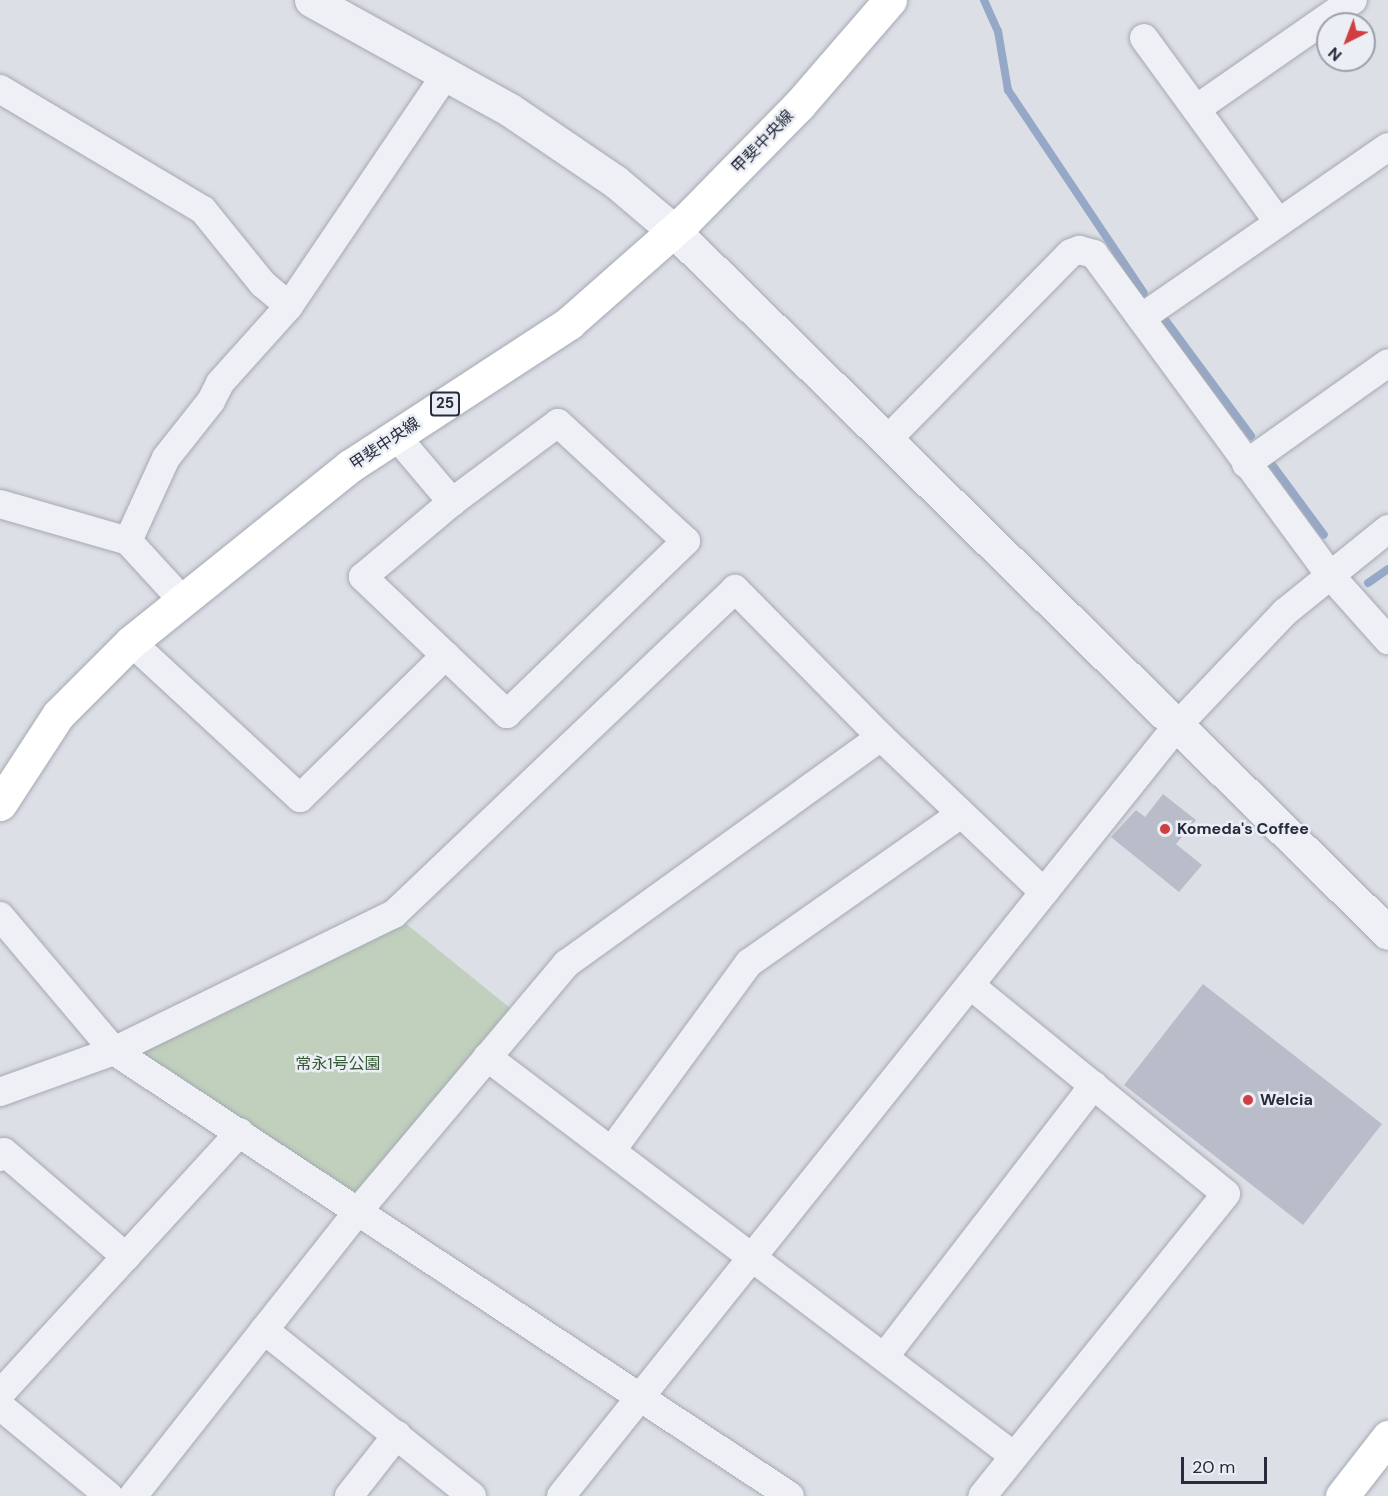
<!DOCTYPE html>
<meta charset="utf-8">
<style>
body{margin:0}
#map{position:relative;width:1388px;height:1496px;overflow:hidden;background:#dcdfe6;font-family:"DM Sans","Noto Sans JP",sans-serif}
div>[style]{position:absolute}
.green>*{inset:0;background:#c0d0bd}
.stream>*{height:8px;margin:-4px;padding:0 4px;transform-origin:4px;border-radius:4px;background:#96a8c7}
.building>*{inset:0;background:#b9bdc9}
.roads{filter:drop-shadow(0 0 2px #a5a9b3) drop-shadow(0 0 2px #a5a9b3)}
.minor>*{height:28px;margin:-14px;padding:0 14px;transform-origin:14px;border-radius:14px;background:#eff0f5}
.tertiary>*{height:33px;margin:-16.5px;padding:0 16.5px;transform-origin:16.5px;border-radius:16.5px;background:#eff0f5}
.primary>*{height:33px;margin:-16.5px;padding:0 16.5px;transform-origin:16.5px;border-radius:16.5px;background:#fff}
.dots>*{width:16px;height:16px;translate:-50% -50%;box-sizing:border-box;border:3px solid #ebeef4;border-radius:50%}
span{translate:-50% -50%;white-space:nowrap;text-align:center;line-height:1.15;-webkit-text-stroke:5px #ebeef4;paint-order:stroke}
.shield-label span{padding:2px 4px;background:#ebeef4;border:2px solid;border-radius:4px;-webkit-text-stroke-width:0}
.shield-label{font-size:15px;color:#262b3d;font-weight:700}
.street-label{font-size:16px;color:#262b3d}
.poi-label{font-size:16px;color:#262b3d;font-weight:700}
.left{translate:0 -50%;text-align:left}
.park-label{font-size:16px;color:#355933}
.north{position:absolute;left:1316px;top:12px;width:60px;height:60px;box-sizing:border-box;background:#ebeef4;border:2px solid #9ca0ab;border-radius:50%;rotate:222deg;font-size:16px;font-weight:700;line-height:24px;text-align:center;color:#262b3d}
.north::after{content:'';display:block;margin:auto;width:21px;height:27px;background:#cf3e42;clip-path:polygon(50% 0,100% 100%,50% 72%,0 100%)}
.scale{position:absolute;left:1181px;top:1457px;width:86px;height:27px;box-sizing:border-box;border:3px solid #262b3d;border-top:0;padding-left:8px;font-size:18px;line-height:21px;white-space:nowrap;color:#262b3d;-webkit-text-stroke:4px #ebeef4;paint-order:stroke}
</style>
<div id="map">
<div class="green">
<div style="clip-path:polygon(394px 914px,521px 1017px,359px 1210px,114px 1051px)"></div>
</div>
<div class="stream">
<div style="left:984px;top:0;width:34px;rotate:66deg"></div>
<div style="left:998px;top:31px;width:60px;rotate:80.4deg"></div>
<div style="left:1008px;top:90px;width:244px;rotate:56.2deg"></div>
<div style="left:1166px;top:321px;width:143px;rotate:53.5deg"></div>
<div style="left:1268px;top:459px;width:94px;rotate:53.6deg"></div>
<div style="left:1368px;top:583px;width:24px;rotate:-35deg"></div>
</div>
<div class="building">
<div style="clip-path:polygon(1163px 794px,1196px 820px,1176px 844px,1202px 865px,1179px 892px,1111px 837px,1136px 810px,1145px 817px)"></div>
<div style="clip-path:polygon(1203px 984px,1382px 1124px,1303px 1225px,1124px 1085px)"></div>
</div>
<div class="roads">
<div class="minor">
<div style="left:1144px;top:38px;width:228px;rotate:53.9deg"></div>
<div style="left:0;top:89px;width:236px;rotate:30.8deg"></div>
<div style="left:203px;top:210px;width:95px;rotate:51deg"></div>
<div style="left:263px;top:284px;width:34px;rotate:40deg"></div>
<div style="left:289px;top:306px;width:282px;rotate:-55.9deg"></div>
<div style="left:1196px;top:109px;width:191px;rotate:-34.8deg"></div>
<div style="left:1388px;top:147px;width:300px;rotate:145.3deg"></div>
<div style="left:1141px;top:318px;width:318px;rotate:53.7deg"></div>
<div style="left:1329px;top:574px;width:89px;rotate:48.2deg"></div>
<div style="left:396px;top:436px;width:87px;rotate:49.7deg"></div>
<div style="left:452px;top:502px;width:132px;rotate:-36.7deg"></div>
<div style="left:558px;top:423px;width:174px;rotate:42.7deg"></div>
<div style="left:686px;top:541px;width:249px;rotate:136deg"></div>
<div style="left:507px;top:714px;width:199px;rotate:-136.4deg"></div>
<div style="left:363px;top:577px;width:116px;rotate:-40.1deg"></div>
<div style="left:887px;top:440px;width:262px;rotate:-45.5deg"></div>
<div style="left:1071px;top:253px;width:9px;rotate:-21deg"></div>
<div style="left:1079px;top:250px;width:16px;rotate:15deg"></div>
<div style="left:1094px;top:254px;width:79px;rotate:53.7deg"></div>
<div style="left:1246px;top:464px;width:174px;rotate:-35.4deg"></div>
<div style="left:0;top:504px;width:133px;rotate:16.1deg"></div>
<div style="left:128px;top:541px;width:80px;rotate:47.5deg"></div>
<div style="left:128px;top:541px;width:91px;rotate:-65.4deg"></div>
<div style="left:166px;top:458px;width:73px;rotate:-51.7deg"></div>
<div style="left:211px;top:401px;width:20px;rotate:-63deg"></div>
<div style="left:220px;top:383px;width:103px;rotate:-48.1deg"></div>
<div style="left:131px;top:642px;width:230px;rotate:42.7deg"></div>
<div style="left:300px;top:798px;width:204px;rotate:-44.4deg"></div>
<div style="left:0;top:916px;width:177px;rotate:49.8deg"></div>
<div style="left:114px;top:1051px;width:809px;rotate:33.36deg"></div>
<div style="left:970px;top:985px;width:330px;rotate:39.2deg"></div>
<div style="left:1226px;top:1194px;width:388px;rotate:128.9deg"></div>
<div style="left:487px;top:1057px;width:661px;rotate:37.13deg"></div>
<div style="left:0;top:1092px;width:121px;rotate:-19.8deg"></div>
<div style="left:114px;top:1051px;width:312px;rotate:-26.1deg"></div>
<div style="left:394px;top:914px;width:471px;rotate:-43.6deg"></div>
<div style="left:735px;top:589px;width:208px;rotate:45.4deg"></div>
<div style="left:881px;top:737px;width:225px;rotate:43.6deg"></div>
<div style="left:612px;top:1150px;width:232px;rotate:-53.8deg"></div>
<div style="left:749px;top:963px;width:259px;rotate:-35.1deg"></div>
<div style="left:0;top:1157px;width:6px;rotate:-51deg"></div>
<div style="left:4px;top:1152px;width:161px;rotate:40.7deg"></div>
<div style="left:264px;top:1330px;width:266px;rotate:38.6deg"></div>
<div style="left:885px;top:1356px;width:342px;rotate:-52.4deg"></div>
<div style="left:0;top:1394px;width:355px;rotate:-47.5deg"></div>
<div style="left:0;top:1406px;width:141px;rotate:39.5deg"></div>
<div style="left:133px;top:1496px;width:365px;rotate:-51.7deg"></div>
<div style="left:359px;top:1210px;width:322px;rotate:-49.9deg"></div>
<div style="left:566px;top:964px;width:388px;rotate:-35.8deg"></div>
<div style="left:349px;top:1496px;width:78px;rotate:-51.8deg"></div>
<div style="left:561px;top:1496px;width:986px;rotate:-51.34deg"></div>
<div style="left:1177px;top:726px;width:157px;rotate:-46.5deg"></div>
<div style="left:1285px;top:612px;width:132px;rotate:-38.9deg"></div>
</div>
<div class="tertiary">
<div style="left:311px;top:0;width:227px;rotate:28.9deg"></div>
<div style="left:510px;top:110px;width:128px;rotate:34.2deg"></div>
<div style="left:616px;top:182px;width:76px;rotate:40.2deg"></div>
<div style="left:674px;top:231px;width:1001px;rotate:44.51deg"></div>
</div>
<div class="primary">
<div style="left:0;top:804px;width:106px;rotate:-56.9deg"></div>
<div style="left:58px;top:715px;width:103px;rotate:-45deg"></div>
<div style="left:131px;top:642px;width:281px;rotate:-38.8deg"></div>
<div style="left:350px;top:466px;width:262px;rotate:-33.1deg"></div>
<div style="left:569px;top:323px;width:156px;rotate:-41.4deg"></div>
<div style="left:686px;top:220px;width:161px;rotate:-45.5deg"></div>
<div style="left:799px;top:105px;width:139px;rotate:-49.1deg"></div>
<div style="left:1342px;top:1496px;width:75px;rotate:-52.1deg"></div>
</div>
</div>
<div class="dots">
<div style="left:1165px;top:829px;background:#cf3e42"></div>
<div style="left:1248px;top:1100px;background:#cf3e42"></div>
</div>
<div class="shield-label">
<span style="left:445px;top:404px">25</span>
</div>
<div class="street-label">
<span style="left:763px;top:142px;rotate:-46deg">甲斐中央線</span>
<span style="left:385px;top:444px;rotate:-34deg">甲斐中央線</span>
</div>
<div class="poi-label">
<span class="left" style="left:1177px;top:829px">Komeda's Coffee</span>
<span class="left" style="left:1260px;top:1100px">Welcia</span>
</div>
<div class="park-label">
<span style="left:338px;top:1064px">常永1号公園</span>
</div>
<div class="north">N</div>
<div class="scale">20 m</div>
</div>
